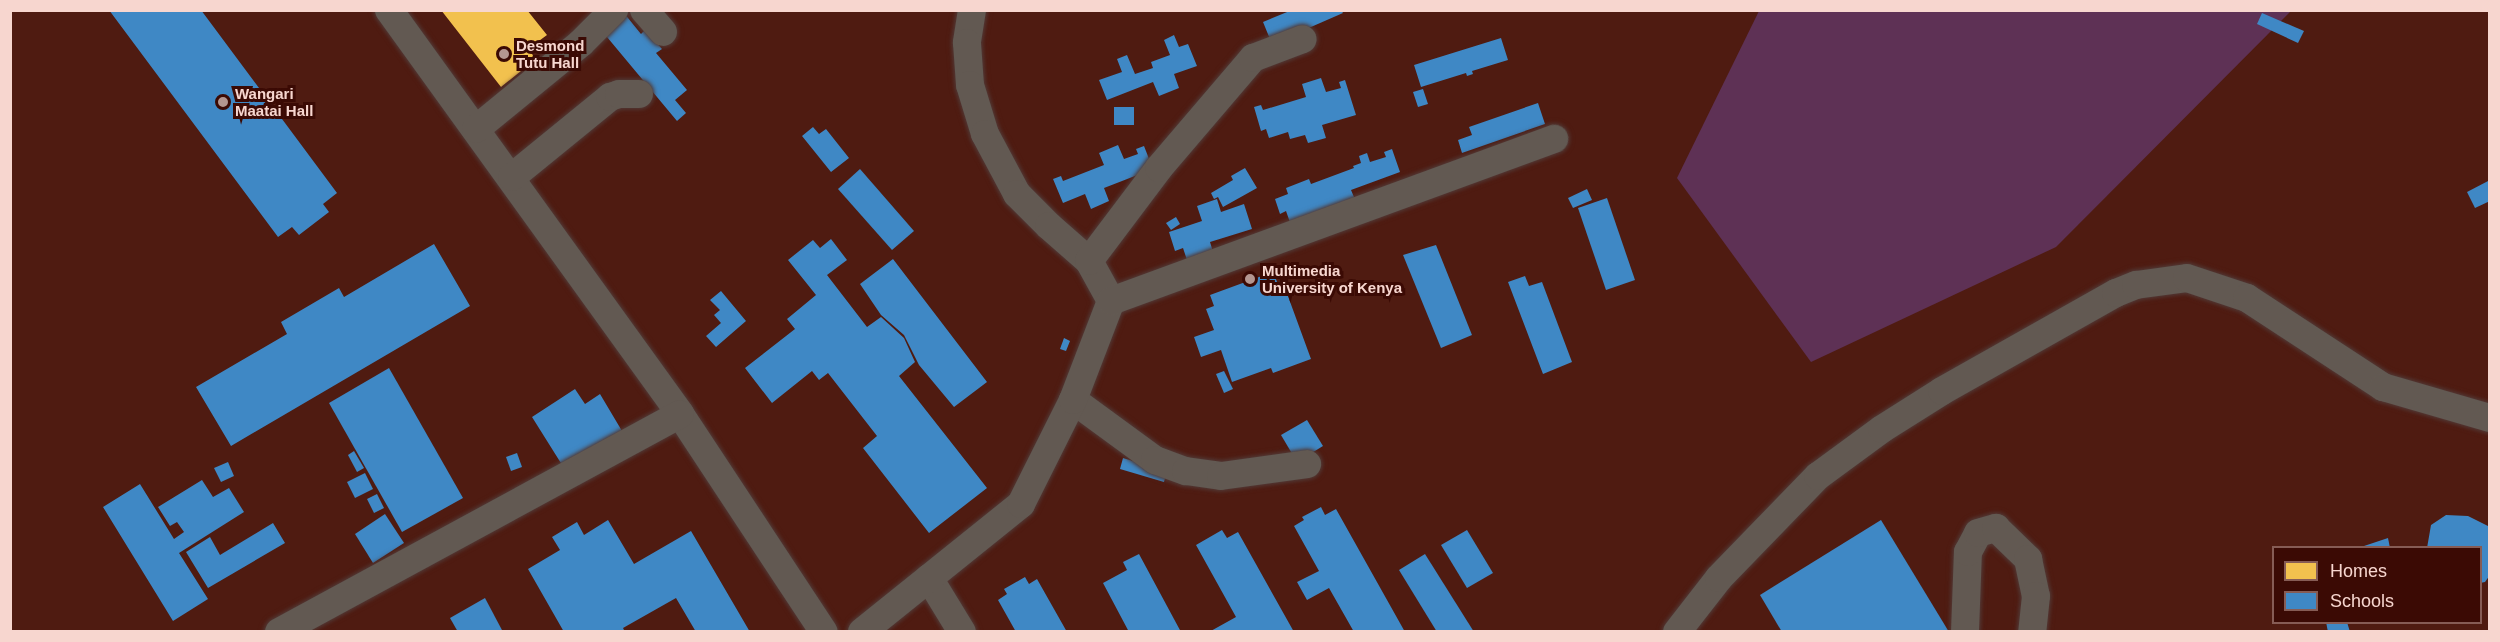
<!DOCTYPE html>
<style>
body{margin:0}
#map{position:relative;width:2500px;height:642px;overflow:hidden;background:#391e1a;font-family:Arial,sans-serif}
div>[style]{position:absolute}
.built>*{inset:0;background:#4f1b11}
.green>*{inset:0;background:#5e3155}
.homes>*{inset:0;background:#f2c14e}
.schools>*{inset:0;background:#3f88c5}
.roads{filter:drop-shadow(0 0 2px #513936) drop-shadow(0 0 2px #513936)}
.minor>*{height:28px;margin:-14px;padding:0 14px;transform-origin:14px;border-radius:14px;background:#625952}
.dots>*{width:16px;height:16px;translate:-50% -50%;box-sizing:border-box;border:3px solid #3b0a04;border-radius:50%}
span{translate:-50% -50%;white-space:nowrap;text-align:center;line-height:1.15;-webkit-text-stroke:6px #3b0a04;paint-order:stroke}
.poi-label{font-size:15px;color:#f7d6cf;font-weight:700}
.left{translate:0 -50%;text-align:left}
.frame{position:absolute;inset:0;border:12px solid #f7d6cf;pointer-events:none}
.legend{position:absolute;left:2272px;top:546px;width:210px;height:78px;box-sizing:border-box;background:#3b0a04;border:2px solid #865c55;margin:0;padding:8px 10px;list-style:none;font-size:18px;color:#f7d6cf}
.legend li{display:flex;align-items:center;gap:12px;height:30px}
.legend b{width:30px;border:2px solid #865c55}
</style>
<div id="map">
<div class="built">
<div style="clip-path:polygon(evenodd,10px 11px,2489px 11px,2489px 631px,11px 631px,10px 11px,2274px 548px,2480px 548px,2480px 622px,2274px 622px,2274px 548px)"></div>
</div>
<div class="green">
<div style="clip-path:polygon(1759px 11px,2291px 11px,2056px 247px,1811px 362px,1677px 178px)"></div>
</div>
<div class="homes">
<div style="clip-path:polygon(441px 10px,527px 10px,547px 35px,528px 49px,536px 59px,501px 87px)"></div>
</div>
<div class="schools">
<div style="clip-path:polygon(109px 10px,201px 10px,337px 193px,323px 204px,329px 212px,299px 235px,292px 227px,278px 237px)"></div>
<div style="clip-path:polygon(1292px 10px,1341px 10px,1343px 13px,1272px 44px,1263px 22px)"></div>
<div style="clip-path:polygon(624px 13px,641px 34px,645px 30px,662px 49px,656px 53px,687px 90px,675px 100px,686px 113px,677px 121px,602px 31px)"></div>
<div style="clip-path:polygon(2262px 13px,2304px 31px,2298px 43px,2257px 24px)"></div>
<div style="clip-path:polygon(1174px 35px,1179px 47px,1188px 44px,1197px 66px,1174px 74px,1179px 88px,1159px 96px,1153px 82px,1107px 100px,1099px 80px,1122px 72px,1117px 59px,1127px 55px,1135px 74px,1153px 68px,1151px 62px,1170px 55px,1164px 40px)"></div>
<div style="clip-path:polygon(1501px 38px,1508px 60px,1472px 71px,1473px 74px,1467px 76px,1466px 73px,1421px 87px,1414px 65px)"></div>
<div style="clip-path:polygon(1321px 78px,1326px 92px,1341px 88px,1339px 82px,1345px 80px,1356px 115px,1322px 125px,1326px 138px,1308px 143px,1305px 135px,1290px 139px,1288px 132px,1269px 138px,1266px 129px,1261px 131px,1254px 107px,1261px 105px,1263px 110px,1306px 97px,1302px 84px)"></div>
<div style="clip-path:polygon(1423px 89px,1428px 104px,1418px 107px,1413px 92px)"></div>
<div style="clip-path:polygon(1538px 103px,1545px 124px,1462px 153px,1458px 140px,1472px 135px,1469px 127px)"></div>
<div style="clip-path:polygon(1114px 107px,1134px 107px,1134px 125px,1114px 125px)"></div>
<div style="clip-path:polygon(813px 127px,819px 134px,826px 129px,849px 158px,831px 172px,802px 136px)"></div>
<div style="clip-path:polygon(1118px 145px,1124px 159px,1138px 154px,1136px 149px,1144px 146px,1153px 169px,1104px 188px,1109px 201px,1091px 209px,1085px 194px,1063px 203px,1053px 179px,1061px 176px,1063px 181px,1104px 165px,1099px 153px)"></div>
<div style="clip-path:polygon(1392px 149px,1400px 172px,1351px 190px,1357px 204px,1292px 228px,1286px 211px,1280px 214px,1275px 199px,1288px 194px,1286px 188px,1309px 179px,1311px 184px,1354px 168px,1353px 166px,1361px 163px,1359px 156px,1367px 153px,1370px 162px,1386px 157px,1384px 152px)"></div>
<div style="clip-path:polygon(1245px 168px,1257px 188px,1223px 207px,1218px 197px,1214px 199px,1211px 193px,1233px 180px,1231px 176px)"></div>
<div style="clip-path:polygon(860px 169px,914px 231px,892px 250px,838px 189px)"></div>
<div style="clip-path:polygon(2490px 180px,2490px 201px,2475px 208px,2467px 192px)"></div>
<div style="clip-path:polygon(1587px 189px,1592px 200px,1573px 208px,1568px 198px)"></div>
<div style="clip-path:polygon(1607px 198px,1635px 280px,1606px 290px,1578px 208px)"></div>
<div style="clip-path:polygon(1217px 199px,1221px 212px,1244px 204px,1252px 229px,1210px 242px,1214px 255px,1188px 263px,1183px 248px,1175px 251px,1169px 232px,1202px 221px,1197px 206px)"></div>
<div style="clip-path:polygon(1176px 217px,1180px 224px,1171px 230px,1166px 223px)"></div>
<div style="clip-path:polygon(831px 239px,847px 260px,827px 275px,867px 327px,881px 317px,904px 338px,915px 362px,899px 376px,987px 488px,929px 533px,863px 448px,877px 436px,828px 373px,819px 380px,812px 371px,772px 403px,745px 368px,795px 329px,787px 319px,816px 295px,788px 260px,813px 240px,820px 248px)"></div>
<div style="clip-path:polygon(434px 244px,470px 306px,231px 446px,196px 387px,287px 334px,281px 322px,339px 288px,344px 297px)"></div>
<div style="clip-path:polygon(1436px 245px,1472px 335px,1441px 348px,1403px 255px)"></div>
<div style="clip-path:polygon(893px 259px,987px 382px,954px 407px,919px 365px,904px 335px,881px 315px,860px 284px)"></div>
<div style="clip-path:polygon(1273px 272px,1280px 289px,1285px 288px,1311px 359px,1273px 373px,1271px 368px,1232px 382px,1221px 350px,1201px 357px,1194px 337px,1214px 330px,1206px 309px,1214px 306px,1210px 295px)"></div>
<div style="clip-path:polygon(1525px 276px,1529px 286px,1542px 282px,1572px 362px,1543px 374px,1508px 282px)"></div>
<div style="clip-path:polygon(721px 291px,746px 321px,716px 347px,706px 336px,721px 323px,714px 315px,720px 310px,710px 300px)"></div>
<div style="clip-path:polygon(1064px 338px,1070px 341px,1066px 351px,1060px 349px)"></div>
<div style="clip-path:polygon(389px 368px,463px 498px,402px 532px,329px 403px)"></div>
<div style="clip-path:polygon(1224px 371px,1233px 389px,1224px 393px,1216px 374px)"></div>
<div style="clip-path:polygon(575px 389px,585px 404px,600px 394px,622px 431px,564px 468px,532px 417px)"></div>
<div style="clip-path:polygon(1307px 420px,1323px 446px,1297px 462px,1281px 435px)"></div>
<div style="clip-path:polygon(354px 451px,364px 468px,357px 472px,348px 455px)"></div>
<div style="clip-path:polygon(517px 453px,522px 467px,511px 471px,506px 457px)"></div>
<div style="clip-path:polygon(1123px 458px,1167px 471px,1164px 482px,1120px 469px)"></div>
<div style="clip-path:polygon(228px 462px,234px 476px,221px 482px,214px 468px)"></div>
<div style="clip-path:polygon(365px 473px,373px 489px,355px 498px,347px 482px)"></div>
<div style="clip-path:polygon(202px 480px,213px 497px,229px 488px,244px 512px,179px 553px,208px 599px,173px 621px,103px 507px,140px 484px,174px 539px,184px 532px,177px 522px,170px 526px,158px 507px)"></div>
<div style="clip-path:polygon(377px 494px,384px 508px,374px 513px,367px 499px)"></div>
<div style="clip-path:polygon(1321px 507px,1325px 515px,1336px 509px,1405px 632px,1354px 632px,1329px 588px,1307px 600px,1297px 582px,1319px 571px,1294px 526px,1304px 520px,1302px 517px)"></div>
<div style="clip-path:polygon(385px 514px,404px 543px,373px 563px,355px 534px)"></div>
<div style="clip-path:polygon(2446px 515px,2468px 516px,2490px 527px,2490px 575px,2485px 582px,2480px 583px,2480px 548px,2427px 548px,2431px 525px)"></div>
<div style="clip-path:polygon(608px 520px,634px 564px,691px 531px,750px 632px,696px 632px,676px 598px,623px 628px,625px 632px,564px 632px,528px 569px,560px 550px,552px 537px,577px 522px,584px 535px)"></div>
<div style="clip-path:polygon(1881px 520px,1949px 632px,1782px 632px,1760px 595px)"></div>
<div style="clip-path:polygon(273px 523px,285px 543px,208px 588px,186px 552px,210px 537px,220px 555px)"></div>
<div style="clip-path:polygon(1222px 530px,1227px 538px,1238px 532px,1294px 632px,1209px 632px,1236px 617px,1196px 545px)"></div>
<div style="clip-path:polygon(1467px 530px,1493px 573px,1467px 588px,1441px 545px)"></div>
<div style="clip-path:polygon(2388px 538px,2390px 548px,2361px 548px,2361px 547px)"></div>
<div style="clip-path:polygon(1139px 554px,1181px 632px,1129px 632px,1103px 583px,1127px 570px,1123px 562px)"></div>
<div style="clip-path:polygon(1425px 554px,1474px 632px,1437px 632px,1399px 570px)"></div>
<div style="clip-path:polygon(1025px 577px,1029px 584px,1037px 579px,1067px 632px,1016px 632px,998px 600px,1007px 594px,1004px 589px)"></div>
<div style="clip-path:polygon(485px 598px,503px 632px,458px 632px,450px 618px)"></div>
<div style="clip-path:polygon(2326px 622px,2347px 622px,2350px 632px,2328px 632px)"></div>
</div>
<div class="roads">
<div class="minor">
<div style="left:389px;top:10px;width:498px;rotate:54.2deg"></div>
<div style="left:680px;top:414px;width:261px;rotate:56.6deg"></div>
<div style="left:644px;top:10px;width:29px;rotate:49deg"></div>
<div style="left:972px;top:10px;width:33px;rotate:99deg"></div>
<div style="left:967px;top:43px;width:42px;rotate:85.9deg"></div>
<div style="left:970px;top:85px;width:51px;rotate:73deg"></div>
<div style="left:985px;top:134px;width:68px;rotate:61.9deg"></div>
<div style="left:1017px;top:194px;width:45px;rotate:45deg"></div>
<div style="left:1049px;top:226px;width:53px;rotate:41.2deg"></div>
<div style="left:1089px;top:261px;width:46px;rotate:61.2deg"></div>
<div style="left:476px;top:129px;width:136px;rotate:-39.3deg"></div>
<div style="left:581px;top:43px;width:47px;rotate:-45deg"></div>
<div style="left:512px;top:177px;width:127px;rotate:-39.2deg"></div>
<div style="left:610px;top:97px;width:9px;rotate:-18deg"></div>
<div style="left:619px;top:94px;width:20px"></div>
<div style="left:1089px;top:261px;width:116px;rotate:-53deg"></div>
<div style="left:1159px;top:168px;width:145px;rotate:-49.5deg"></div>
<div style="left:1253px;top:58px;width:53px;rotate:-20.8deg"></div>
<div style="left:1073px;top:400px;width:102px;rotate:36.2deg"></div>
<div style="left:1155px;top:460px;width:33px;rotate:20deg"></div>
<div style="left:1186px;top:471px;width:35px;rotate:8deg"></div>
<div style="left:1221px;top:476px;width:87px;rotate:-7.9deg"></div>
<div style="left:929px;top:578px;width:63px;rotate:58.6deg"></div>
<div style="left:279px;top:632px;width:456px;rotate:-28.5deg"></div>
<div style="left:862px;top:632px;width:204px;rotate:-38.8deg"></div>
<div style="left:1021px;top:504px;width:116px;rotate:-63.4deg"></div>
<div style="left:1073px;top:400px;width:106px;rotate:-69deg"></div>
<div style="left:1111px;top:301px;width:472px;rotate:-20.1deg"></div>
<div style="left:1677px;top:632px;width:68px;rotate:-52.1deg"></div>
<div style="left:1719px;top:578px;width:142px;rotate:-45.9deg"></div>
<div style="left:1818px;top:476px;width:79px;rotate:-36.3deg"></div>
<div style="left:1882px;top:429px;width:71px;rotate:-32.3deg"></div>
<div style="left:1942px;top:391px;width:200px;rotate:-29.4deg"></div>
<div style="left:2116px;top:293px;width:22px;rotate:-22deg"></div>
<div style="left:2136px;top:285px;width:51px;rotate:-7.8deg"></div>
<div style="left:2187px;top:278px;width:63px;rotate:18.4deg"></div>
<div style="left:2247px;top:298px;width:163px;rotate:33.2deg"></div>
<div style="left:2383px;top:387px;width:111px;rotate:16.2deg"></div>
<div style="left:1965px;top:632px;width:80px;rotate:-87.9deg"></div>
<div style="left:1968px;top:552px;width:21px;rotate:-62deg"></div>
<div style="left:1978px;top:533px;width:19px;rotate:-16deg"></div>
<div style="left:1996px;top:528px;width:45px;rotate:44.1deg"></div>
<div style="left:2028px;top:559px;width:38px;rotate:78deg"></div>
<div style="left:2036px;top:596px;width:36px;rotate:96deg"></div>
</div>
</div>
<div class="dots">
<div style="left:504px;top:54px;background:#b49690"></div>
<div style="left:223px;top:102px;background:#b49690"></div>
<div style="left:1250px;top:279px;background:#b49690"></div>
</div>
<div class="poi-label">
<span class="left" style="left:516px;top:54px">Desmond<br>Tutu Hall</span>
<span class="left" style="left:235px;top:102px">Wangari<br>Maatai Hall</span>
<span class="left" style="left:1262px;top:279px">Multimedia<br>University of Kenya</span>
</div>
<div class="frame"></div>
<ul class="legend">
<li><b style="height:16px;background:#f2c14e"></b>Homes</li>
<li><b style="height:16px;background:#3f88c5"></b>Schools</li>
</ul>
</div>
